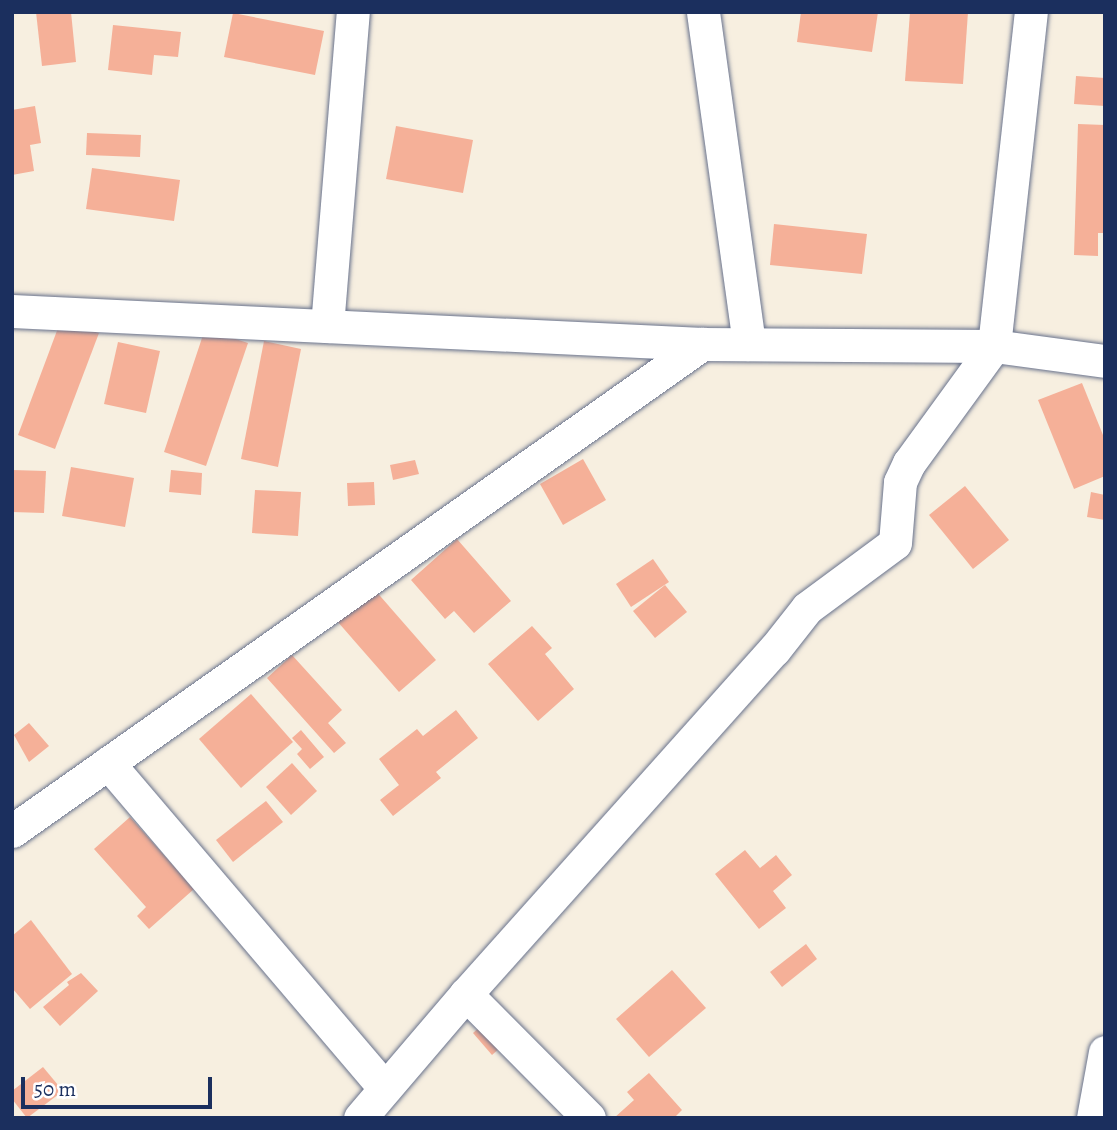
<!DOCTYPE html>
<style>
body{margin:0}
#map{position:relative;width:1117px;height:1130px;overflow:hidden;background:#f7efe0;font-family:Alegreya,serif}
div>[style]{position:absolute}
.building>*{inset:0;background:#f5b098}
.roads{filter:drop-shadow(0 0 2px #68728c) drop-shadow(0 0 2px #68728c)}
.minor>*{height:33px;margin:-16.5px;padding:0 16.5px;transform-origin:16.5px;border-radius:16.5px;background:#fff}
span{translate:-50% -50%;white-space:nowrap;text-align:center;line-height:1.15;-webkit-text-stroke:5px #fff;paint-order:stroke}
.frame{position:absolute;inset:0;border:14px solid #1b2f5e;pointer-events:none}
.scale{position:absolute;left:21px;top:1077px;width:191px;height:32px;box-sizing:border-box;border:4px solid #1b2f5e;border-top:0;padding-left:9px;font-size:21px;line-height:24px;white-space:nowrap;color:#1b2f5e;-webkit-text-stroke:5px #fff;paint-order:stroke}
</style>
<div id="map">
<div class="building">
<div style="clip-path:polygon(36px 12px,71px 12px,76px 62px,42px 66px)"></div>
<div style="clip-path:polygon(801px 12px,878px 12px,872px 52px,797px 42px)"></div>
<div style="clip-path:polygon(910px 12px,968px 12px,963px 84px,905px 81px)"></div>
<div style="clip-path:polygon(233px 13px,324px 31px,315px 75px,224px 57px)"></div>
<div style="clip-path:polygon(113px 25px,181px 32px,178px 57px,154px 55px,152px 75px,108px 70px)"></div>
<div style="clip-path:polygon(1076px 76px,1105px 78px,1105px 106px,1074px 104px)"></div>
<div style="clip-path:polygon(35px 106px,41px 143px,30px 145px,34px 171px,12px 175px,12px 110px)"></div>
<div style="clip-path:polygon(1078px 124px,1105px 125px,1105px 233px,1098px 233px,1098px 256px,1074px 255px)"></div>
<div style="clip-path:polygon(396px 126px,473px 140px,463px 193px,386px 179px)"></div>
<div style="clip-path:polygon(87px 133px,141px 135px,140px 157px,86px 155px)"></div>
<div style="clip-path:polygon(92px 168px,180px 180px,174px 221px,86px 209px)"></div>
<div style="clip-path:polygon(774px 224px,867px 234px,862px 274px,770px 265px)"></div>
<div style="clip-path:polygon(61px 320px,99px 333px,55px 449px,18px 435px)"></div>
<div style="clip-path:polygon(205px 329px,248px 343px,206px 466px,164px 452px)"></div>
<div style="clip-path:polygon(264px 341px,301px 349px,278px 467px,241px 459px)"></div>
<div style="clip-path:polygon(118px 342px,160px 351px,146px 413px,104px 404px)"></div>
<div style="clip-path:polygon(1082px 383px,1105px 440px,1105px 476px,1074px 489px,1038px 400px)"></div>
<div style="clip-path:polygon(583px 459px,606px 500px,563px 525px,540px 484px)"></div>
<div style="clip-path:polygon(415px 460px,419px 474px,393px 480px,390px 465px)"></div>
<div style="clip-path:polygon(71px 467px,134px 478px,125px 527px,62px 516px)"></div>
<div style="clip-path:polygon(12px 470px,46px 471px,44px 513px,12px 512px)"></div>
<div style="clip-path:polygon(171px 470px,202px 473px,201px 495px,169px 492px)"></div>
<div style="clip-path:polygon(374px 482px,375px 505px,348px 506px,347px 483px)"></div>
<div style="clip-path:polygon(965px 486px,1009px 540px,973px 569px,929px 515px)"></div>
<div style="clip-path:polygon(255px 490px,301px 492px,298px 536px,252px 533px)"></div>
<div style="clip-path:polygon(1091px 492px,1105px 495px,1105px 520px,1087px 517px)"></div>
<div style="clip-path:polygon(457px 539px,511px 601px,474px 633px,454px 611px,445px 619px,411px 580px)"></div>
<div style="clip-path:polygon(653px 559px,669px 582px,631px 607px,616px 584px)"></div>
<div style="clip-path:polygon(665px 585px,687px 612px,655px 638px,633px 611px)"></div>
<div style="clip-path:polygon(374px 589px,436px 660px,399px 692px,337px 621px)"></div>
<div style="clip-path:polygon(532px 626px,552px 648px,545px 654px,574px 689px,538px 721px,488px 664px)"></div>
<div style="clip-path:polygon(292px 655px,342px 710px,328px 723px,346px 743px,334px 753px,267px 678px)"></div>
<div style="clip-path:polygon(251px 694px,293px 742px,241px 788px,199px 739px)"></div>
<div style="clip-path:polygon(456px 710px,478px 738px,436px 772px,441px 778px,393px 816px,380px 800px,399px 785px,379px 759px,417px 729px,423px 736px)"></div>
<div style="clip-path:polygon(29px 723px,49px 746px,29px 762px,14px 735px)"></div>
<div style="clip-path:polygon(301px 730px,324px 757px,310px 769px,297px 754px,302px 749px,292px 738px)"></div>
<div style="clip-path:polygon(292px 763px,317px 791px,291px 815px,266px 787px)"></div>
<div style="clip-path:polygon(266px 801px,283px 822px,233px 862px,216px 840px)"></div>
<div style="clip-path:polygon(130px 817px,194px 889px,149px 929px,137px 916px,146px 907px,94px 849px)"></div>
<div style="clip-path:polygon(745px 850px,760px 868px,776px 855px,792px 875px,773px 891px,786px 908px,759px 929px,715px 874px)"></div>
<div style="clip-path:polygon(31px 920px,72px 974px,30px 1009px,12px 988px,12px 936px)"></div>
<div style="clip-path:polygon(806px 944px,817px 959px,782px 987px,770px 972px)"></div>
<div style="clip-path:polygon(672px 970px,706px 1008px,649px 1057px,616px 1019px)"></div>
<div style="clip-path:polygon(81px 973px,98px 991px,60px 1026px,43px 1007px,69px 985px,67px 982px)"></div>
<div style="clip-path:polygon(482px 1025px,501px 1047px,492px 1055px,473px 1033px)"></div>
<div style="clip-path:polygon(43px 1067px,63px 1091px,27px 1118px,12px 1099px,12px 1091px)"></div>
<div style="clip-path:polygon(649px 1073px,682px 1110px,674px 1118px,614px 1118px,634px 1100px,627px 1092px)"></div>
</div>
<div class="roads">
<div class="minor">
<div style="left:703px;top:12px;width:335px;rotate:82.1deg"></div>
<div style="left:12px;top:311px;width:691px;rotate:2.74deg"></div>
<div style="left:702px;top:344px;width:292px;rotate:0.4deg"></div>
<div style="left:994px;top:346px;width:336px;rotate:-83.7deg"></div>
<div style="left:327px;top:326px;width:315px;rotate:-85.3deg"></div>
<div style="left:108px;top:763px;width:427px;rotate:49.6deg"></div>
<div style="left:12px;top:831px;width:845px;rotate:-35.21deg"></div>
<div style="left:360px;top:1118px;width:163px;rotate:-49.5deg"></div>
<div style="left:589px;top:1118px;width:175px;rotate:-134.8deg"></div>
<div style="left:466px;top:994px;width:462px;rotate:-48.2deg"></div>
<div style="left:774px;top:650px;width:53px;rotate:-51.8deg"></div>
<div style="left:807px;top:608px;width:109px;rotate:-36.5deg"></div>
<div style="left:895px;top:543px;width:61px;rotate:-85.3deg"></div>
<div style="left:900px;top:482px;width:21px;rotate:-65deg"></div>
<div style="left:909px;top:463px;width:145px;rotate:-54deg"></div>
<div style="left:994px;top:346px;width:112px;rotate:7.7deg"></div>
<div style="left:1093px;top:1118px;width:67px;rotate:-79.7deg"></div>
</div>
</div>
<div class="frame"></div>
<div class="scale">50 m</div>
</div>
